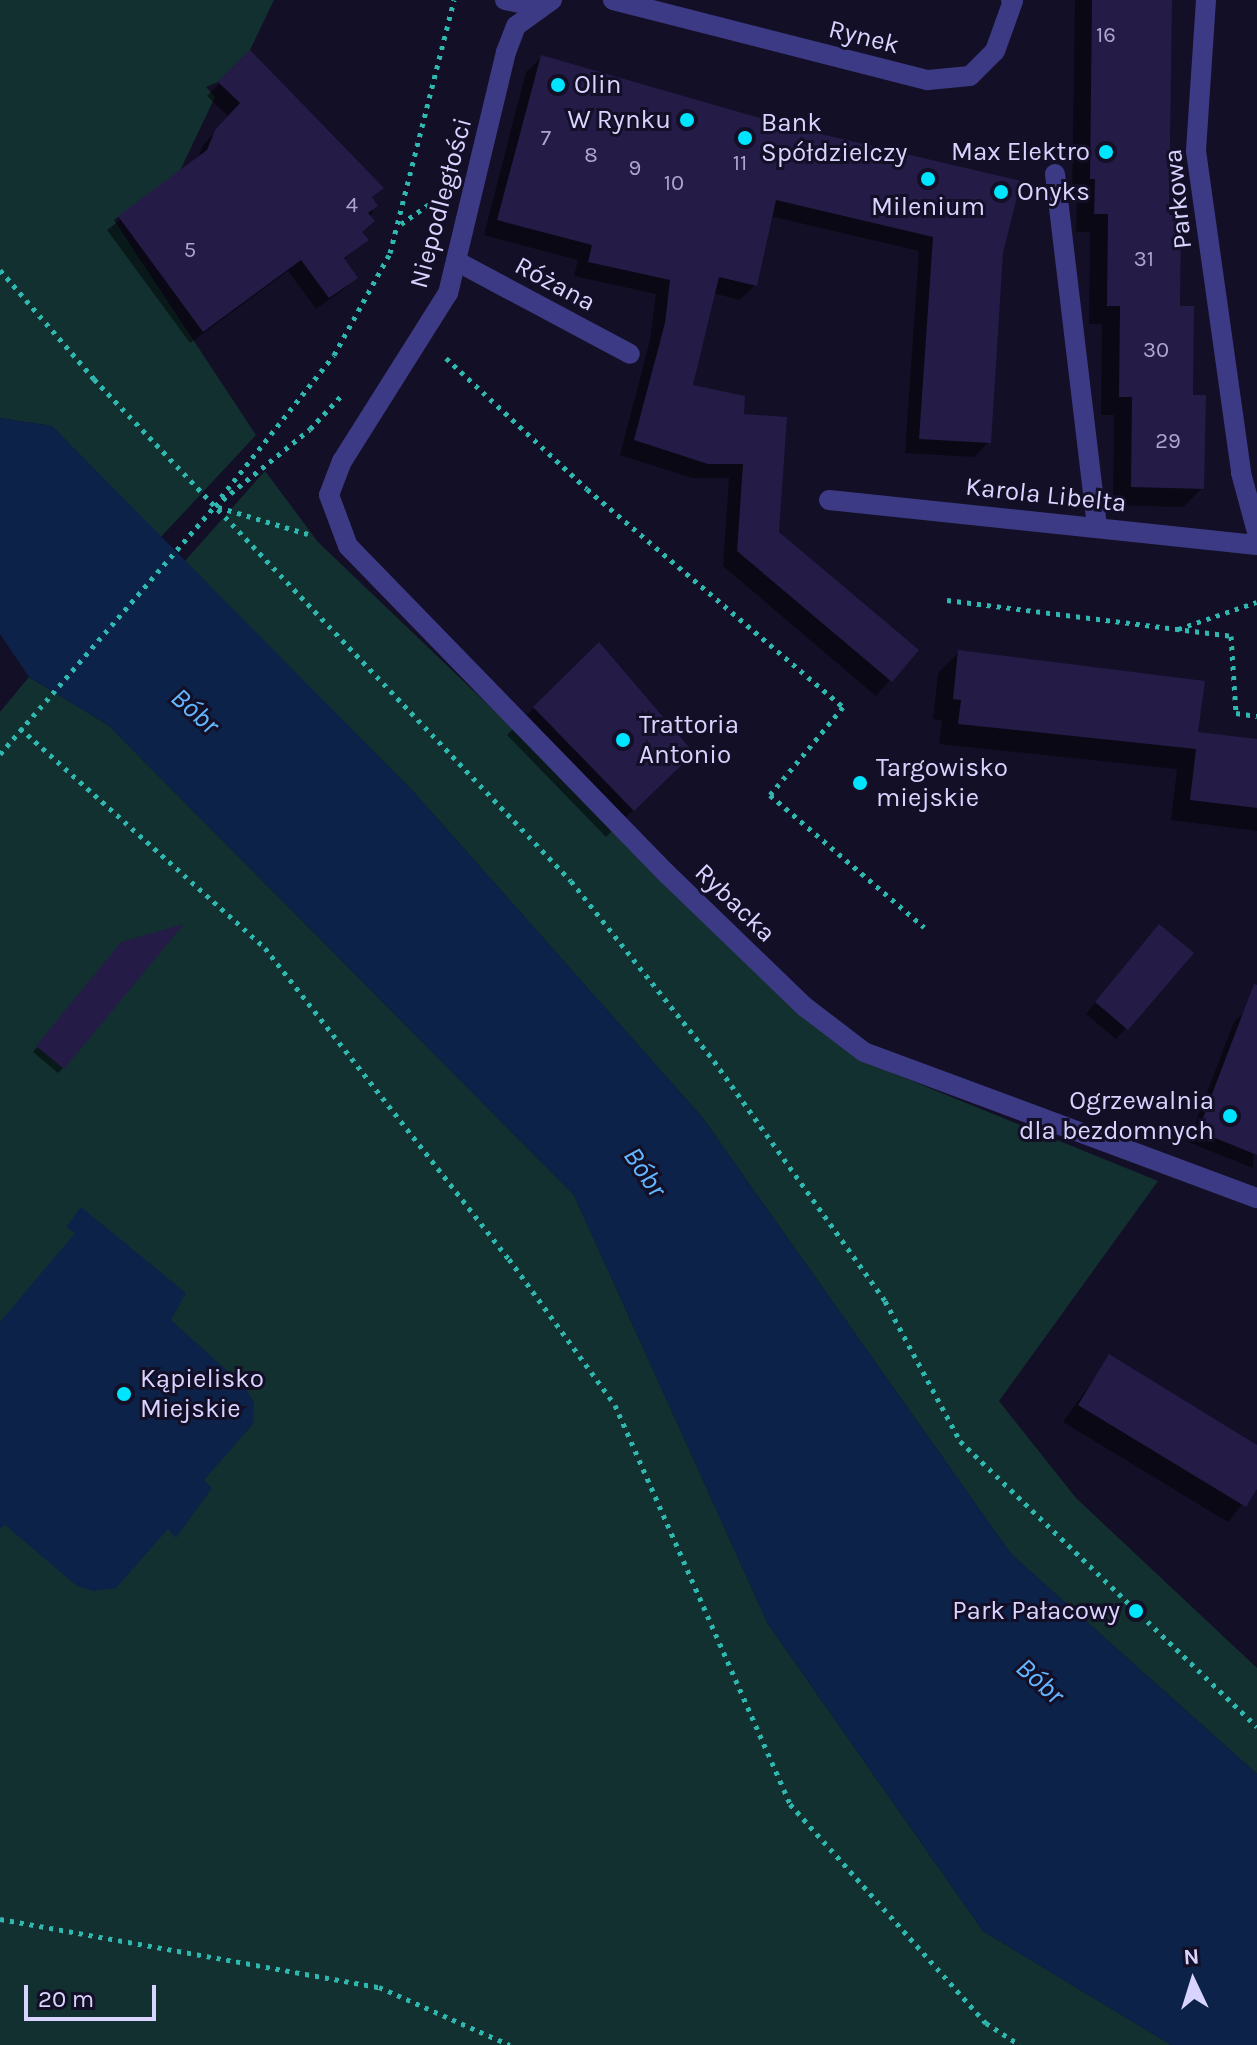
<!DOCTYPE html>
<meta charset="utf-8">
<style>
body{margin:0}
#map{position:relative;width:1257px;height:2045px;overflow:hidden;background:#130f26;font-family:Karla,sans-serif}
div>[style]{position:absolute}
.green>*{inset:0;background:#12302f}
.water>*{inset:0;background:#0c2248}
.shadow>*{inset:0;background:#0007}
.building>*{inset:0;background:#241b47}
.path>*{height:5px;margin-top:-2.5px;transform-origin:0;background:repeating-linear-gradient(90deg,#2fb8b0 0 4px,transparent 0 10px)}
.lane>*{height:20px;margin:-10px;padding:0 10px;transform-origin:10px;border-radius:10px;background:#3d3a85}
.street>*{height:20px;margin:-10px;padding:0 10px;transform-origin:10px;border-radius:10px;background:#3d3a85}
.dots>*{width:22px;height:22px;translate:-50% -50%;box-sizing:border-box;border:4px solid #130f26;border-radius:50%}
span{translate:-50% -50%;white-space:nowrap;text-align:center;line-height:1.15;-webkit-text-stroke:6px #130f26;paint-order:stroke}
.number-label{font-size:22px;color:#aca6d1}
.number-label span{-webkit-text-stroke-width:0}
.street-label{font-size:26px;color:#d9d4ff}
.poi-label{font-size:26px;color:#d9d4ff}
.left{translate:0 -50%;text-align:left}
.right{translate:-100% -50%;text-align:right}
.water-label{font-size:28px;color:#62b6ff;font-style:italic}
.north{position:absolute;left:1153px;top:1941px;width:80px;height:80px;-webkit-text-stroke:6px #130f26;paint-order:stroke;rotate:356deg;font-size:22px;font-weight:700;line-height:32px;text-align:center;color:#d9d4ff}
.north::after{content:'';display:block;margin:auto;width:28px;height:36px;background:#d9d4ff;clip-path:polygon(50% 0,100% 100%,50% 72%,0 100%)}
.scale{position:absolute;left:24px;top:1985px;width:132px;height:36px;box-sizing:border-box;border:4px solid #d9d4ff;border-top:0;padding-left:10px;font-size:24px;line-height:28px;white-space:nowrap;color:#d9d4ff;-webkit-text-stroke:6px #130f26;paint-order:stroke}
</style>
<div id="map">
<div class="green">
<div style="clip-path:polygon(0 0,274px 0,250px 50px,218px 82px,206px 87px,215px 97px,178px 175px,114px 220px,256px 435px,160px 538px,52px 426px,0 418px)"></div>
<div style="clip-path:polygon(265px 471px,318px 542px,858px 1059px,1158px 1181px,999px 1401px,1076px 1498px,1257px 1668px,1257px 1774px,1011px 1554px,702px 1117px,411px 789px,184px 562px)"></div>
<div style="clip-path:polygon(29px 677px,108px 725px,574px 1195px,768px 1624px,983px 1931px,1171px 2045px,0 2045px,0 712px)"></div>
</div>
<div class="water">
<div style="clip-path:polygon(0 418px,52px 426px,411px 789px,702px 1117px,1011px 1554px,1257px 1774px,1257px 2045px,1171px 2045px,983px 1931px,768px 1624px,574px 1195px,108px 725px,29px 677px,0 634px)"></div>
<div style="clip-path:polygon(81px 1207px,186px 1293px,171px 1320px,244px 1386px,254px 1402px,253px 1424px,204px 1480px,212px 1488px,176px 1538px,168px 1529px,116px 1588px,93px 1591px,77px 1586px,5px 1525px,0 1529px,0 1322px,75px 1233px,66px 1227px)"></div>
</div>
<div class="shadow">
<div style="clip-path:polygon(1075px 0,1170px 0,1167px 217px,1202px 488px,1183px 507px,1113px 505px,1114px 415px,1101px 415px,1102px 324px,1089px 324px,1090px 232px,1076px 232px,1077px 197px,1072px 197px)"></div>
<div style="clip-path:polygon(250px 52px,381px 188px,370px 199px,376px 205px,361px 233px,367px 240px,343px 260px,356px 277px,343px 290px,316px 309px,288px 271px,190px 343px,107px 230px,197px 160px,203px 145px,229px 117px,207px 96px)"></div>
<div style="clip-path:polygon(541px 58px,1002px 253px,989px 442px,974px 457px,905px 453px,919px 251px,770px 216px,755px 285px,740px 300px,713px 293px,691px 386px,742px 416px,777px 533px,916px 650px,876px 696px,723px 566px,729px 478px,692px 478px,620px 455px,650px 340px,656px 294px,574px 276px,578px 260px,484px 235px,526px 72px)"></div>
<div style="clip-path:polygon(959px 652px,1196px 734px,1257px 741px,1257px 831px,1171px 820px,1177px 769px,939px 744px,942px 720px,933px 719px,938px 673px)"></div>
<div style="clip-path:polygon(534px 708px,691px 753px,606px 837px,507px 735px)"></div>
<div style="clip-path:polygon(1148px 938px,1126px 1028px,1116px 1039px,1086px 1014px)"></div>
<div style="clip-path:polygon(117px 949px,63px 1068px,58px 1073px,33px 1052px)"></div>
<div style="clip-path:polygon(1244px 1012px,1257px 1022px,1253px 1168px,1188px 1142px,1234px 1022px)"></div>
<div style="clip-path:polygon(1110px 1357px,1257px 1448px,1257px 1485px,1228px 1522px,1063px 1422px)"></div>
</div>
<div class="building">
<div style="clip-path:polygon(1092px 0,1172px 0,1169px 215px,1181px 215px,1180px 306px,1194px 306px,1193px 395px,1206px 395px,1204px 489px,1131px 487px,1132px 397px,1119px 397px,1120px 306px,1107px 306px,1108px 214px,1094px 214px,1095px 179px,1090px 179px)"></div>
<div style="clip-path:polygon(250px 50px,384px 188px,372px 197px,378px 206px,368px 213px,375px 221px,362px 232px,369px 240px,344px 258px,358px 278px,329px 298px,301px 260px,203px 332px,118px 216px,207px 150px,215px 130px,240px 103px,218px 82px)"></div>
<div style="clip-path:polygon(541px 55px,791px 127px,1021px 181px,1003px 253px,991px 443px,919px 439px,933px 237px,776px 200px,757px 286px,719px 277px,693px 385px,745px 396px,744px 414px,787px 417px,779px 532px,919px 650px,892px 682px,737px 551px,743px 464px,708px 464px,634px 440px,665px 323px,670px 280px,588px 262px,592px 245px,497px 220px)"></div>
<div style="clip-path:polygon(599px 642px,694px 753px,634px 811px,533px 707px)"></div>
<div style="clip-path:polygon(958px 650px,1205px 681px,1198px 732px,1257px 739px,1257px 808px,1190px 800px,1196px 749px,958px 724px,961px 700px,953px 699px)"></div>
<div style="clip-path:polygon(184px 924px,64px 1069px,36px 1046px,121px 942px)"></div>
<div style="clip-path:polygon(1159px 924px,1194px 953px,1128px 1030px,1095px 1002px)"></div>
<div style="clip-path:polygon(1254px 984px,1257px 985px,1257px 1155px,1198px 1131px)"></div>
<div style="clip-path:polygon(1109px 1354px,1257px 1445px,1257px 1489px,1246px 1507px,1078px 1405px)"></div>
</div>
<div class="path">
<div style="left:401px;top:224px;width:42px;rotate:-35.2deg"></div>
<div style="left:0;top:270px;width:144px;rotate:49.2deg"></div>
<div style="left:94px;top:379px;width:692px;rotate:46.46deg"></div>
<div style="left:571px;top:881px;width:230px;rotate:51.5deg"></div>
<div style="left:714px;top:1061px;width:295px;rotate:54.5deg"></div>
<div style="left:885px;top:1301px;width:159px;rotate:61.8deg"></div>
<div style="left:960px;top:1441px;width:412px;rotate:43.9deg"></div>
<div style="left:446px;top:358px;width:192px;rotate:42.9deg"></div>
<div style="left:587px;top:489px;width:336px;rotate:40.4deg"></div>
<div style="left:843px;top:707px;width:114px;rotate:129.7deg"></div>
<div style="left:770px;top:795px;width:203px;rotate:40.6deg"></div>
<div style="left:221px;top:497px;width:181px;rotate:-51.5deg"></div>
<div style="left:334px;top:355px;width:116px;rotate:-61.2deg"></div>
<div style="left:390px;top:253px;width:261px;rotate:-75.8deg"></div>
<div style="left:218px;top:507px;width:94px;rotate:16.7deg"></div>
<div style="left:947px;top:600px;width:286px;rotate:7.2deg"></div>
<div style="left:1231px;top:636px;width:77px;rotate:86.3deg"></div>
<div style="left:1236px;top:713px;width:21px;rotate:8deg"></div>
<div style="left:1178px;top:629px;width:83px;rotate:-18.9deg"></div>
<div style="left:20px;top:728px;width:329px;rotate:41.9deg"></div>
<div style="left:265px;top:948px;width:395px;rotate:51.9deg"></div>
<div style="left:509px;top:1259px;width:180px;rotate:54deg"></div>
<div style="left:615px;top:1405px;width:436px;rotate:66.3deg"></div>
<div style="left:790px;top:1804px;width:294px;rotate:48.2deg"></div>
<div style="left:986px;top:2023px;width:40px;rotate:32.9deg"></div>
<div style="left:0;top:754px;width:328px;rotate:-49.1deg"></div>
<div style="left:215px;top:506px;width:122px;rotate:-39deg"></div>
<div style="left:310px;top:429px;width:47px;rotate:-46.7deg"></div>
<div style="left:0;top:1919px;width:385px;rotate:10.2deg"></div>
<div style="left:379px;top:1987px;width:143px;rotate:23.9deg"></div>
</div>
<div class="lane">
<div style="left:505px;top:0;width:35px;rotate:12deg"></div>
<div style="left:613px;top:0;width:325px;rotate:14.3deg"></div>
<div style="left:928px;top:80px;width:42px;rotate:-5.4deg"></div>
<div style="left:970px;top:76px;width:35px;rotate:-45deg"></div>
<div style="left:995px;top:51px;width:53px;rotate:-70.2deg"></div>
<div style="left:1206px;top:0;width:151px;rotate:93.8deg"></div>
<div style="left:1196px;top:151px;width:325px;rotate:82deg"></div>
<div style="left:1241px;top:473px;width:61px;rotate:74.8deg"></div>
</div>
<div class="street">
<div style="left:552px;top:0;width:44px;rotate:144.2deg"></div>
<div style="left:516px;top:26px;width:28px;rotate:111deg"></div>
<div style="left:506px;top:52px;width:248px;rotate:103.5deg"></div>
<div style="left:448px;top:293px;width:199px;rotate:122.2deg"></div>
<div style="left:342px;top:461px;width:36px;rotate:111deg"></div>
<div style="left:329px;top:495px;width:54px;rotate:69.6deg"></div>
<div style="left:348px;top:546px;width:455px;rotate:45.8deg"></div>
<div style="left:665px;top:872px;width:194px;rotate:44deg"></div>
<div style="left:805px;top:1007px;width:74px;rotate:37.3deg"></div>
<div style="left:864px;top:1052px;width:419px;rotate:20.4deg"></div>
<div style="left:1011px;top:0;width:2px"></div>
<div style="left:1055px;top:174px;width:354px;rotate:83.2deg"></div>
<div style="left:456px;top:261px;width:197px;rotate:28.1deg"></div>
<div style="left:829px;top:500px;width:430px;rotate:6deg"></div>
</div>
<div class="dots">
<div style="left:558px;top:85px;background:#00e5ff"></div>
<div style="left:687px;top:120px;background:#00e5ff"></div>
<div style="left:745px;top:138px;background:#00e5ff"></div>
<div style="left:1106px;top:152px;background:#00e5ff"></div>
<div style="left:928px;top:179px;background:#00e5ff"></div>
<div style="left:1001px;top:192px;background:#00e5ff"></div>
<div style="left:623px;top:740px;background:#00e5ff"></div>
<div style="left:860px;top:783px;background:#00e5ff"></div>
<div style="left:1230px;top:1116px;background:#00e5ff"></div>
<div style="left:124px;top:1394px;background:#00e5ff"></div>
<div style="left:1136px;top:1611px;background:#00e5ff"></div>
</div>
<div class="number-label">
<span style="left:1106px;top:36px">16</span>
<span style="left:546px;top:139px">7</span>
<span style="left:591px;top:156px">8</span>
<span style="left:740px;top:164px">11</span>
<span style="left:635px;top:169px">9</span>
<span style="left:674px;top:184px">10</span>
<span style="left:352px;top:206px">4</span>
<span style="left:190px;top:251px">5</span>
<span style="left:1144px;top:260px">31</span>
<span style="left:1156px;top:351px">30</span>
<span style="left:1168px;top:442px">29</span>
</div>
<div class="street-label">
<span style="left:864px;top:37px;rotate:14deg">Rynek</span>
<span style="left:1178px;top:199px;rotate:-96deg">Parkowa</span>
<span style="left:441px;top:203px;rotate:-75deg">Niepodległości</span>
<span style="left:555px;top:284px;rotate:28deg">Różana</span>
<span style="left:1046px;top:495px;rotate:6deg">Karola Libelta</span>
<span style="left:735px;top:903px;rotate:44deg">Rybacka</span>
</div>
<div class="poi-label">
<span class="left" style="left:574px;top:85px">Olin</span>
<span class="right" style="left:671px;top:120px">W Rynku</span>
<span class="left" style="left:761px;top:138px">Bank<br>Spółdzielczy</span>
<span class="right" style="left:1090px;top:152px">Max Elektro</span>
<span class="left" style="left:1017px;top:192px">Onyks</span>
<span style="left:928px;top:207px">Milenium</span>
<span class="left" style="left:639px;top:740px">Trattoria<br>Antonio</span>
<span class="left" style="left:876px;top:783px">Targowisko<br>miejskie</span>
<span class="right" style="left:1214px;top:1116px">Ogrzewalnia<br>dla bezdomnych</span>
<span class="left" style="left:140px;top:1394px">Kąpielisko<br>Miejskie</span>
<span class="right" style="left:1120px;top:1611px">Park Pałacowy</span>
</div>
<div class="water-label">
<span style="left:195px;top:711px;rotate:42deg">Bóbr</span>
<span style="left:645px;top:1172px;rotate:56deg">Bóbr</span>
<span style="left:1040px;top:1681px;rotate:42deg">Bóbr</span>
</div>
<div class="north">N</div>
<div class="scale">20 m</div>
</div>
